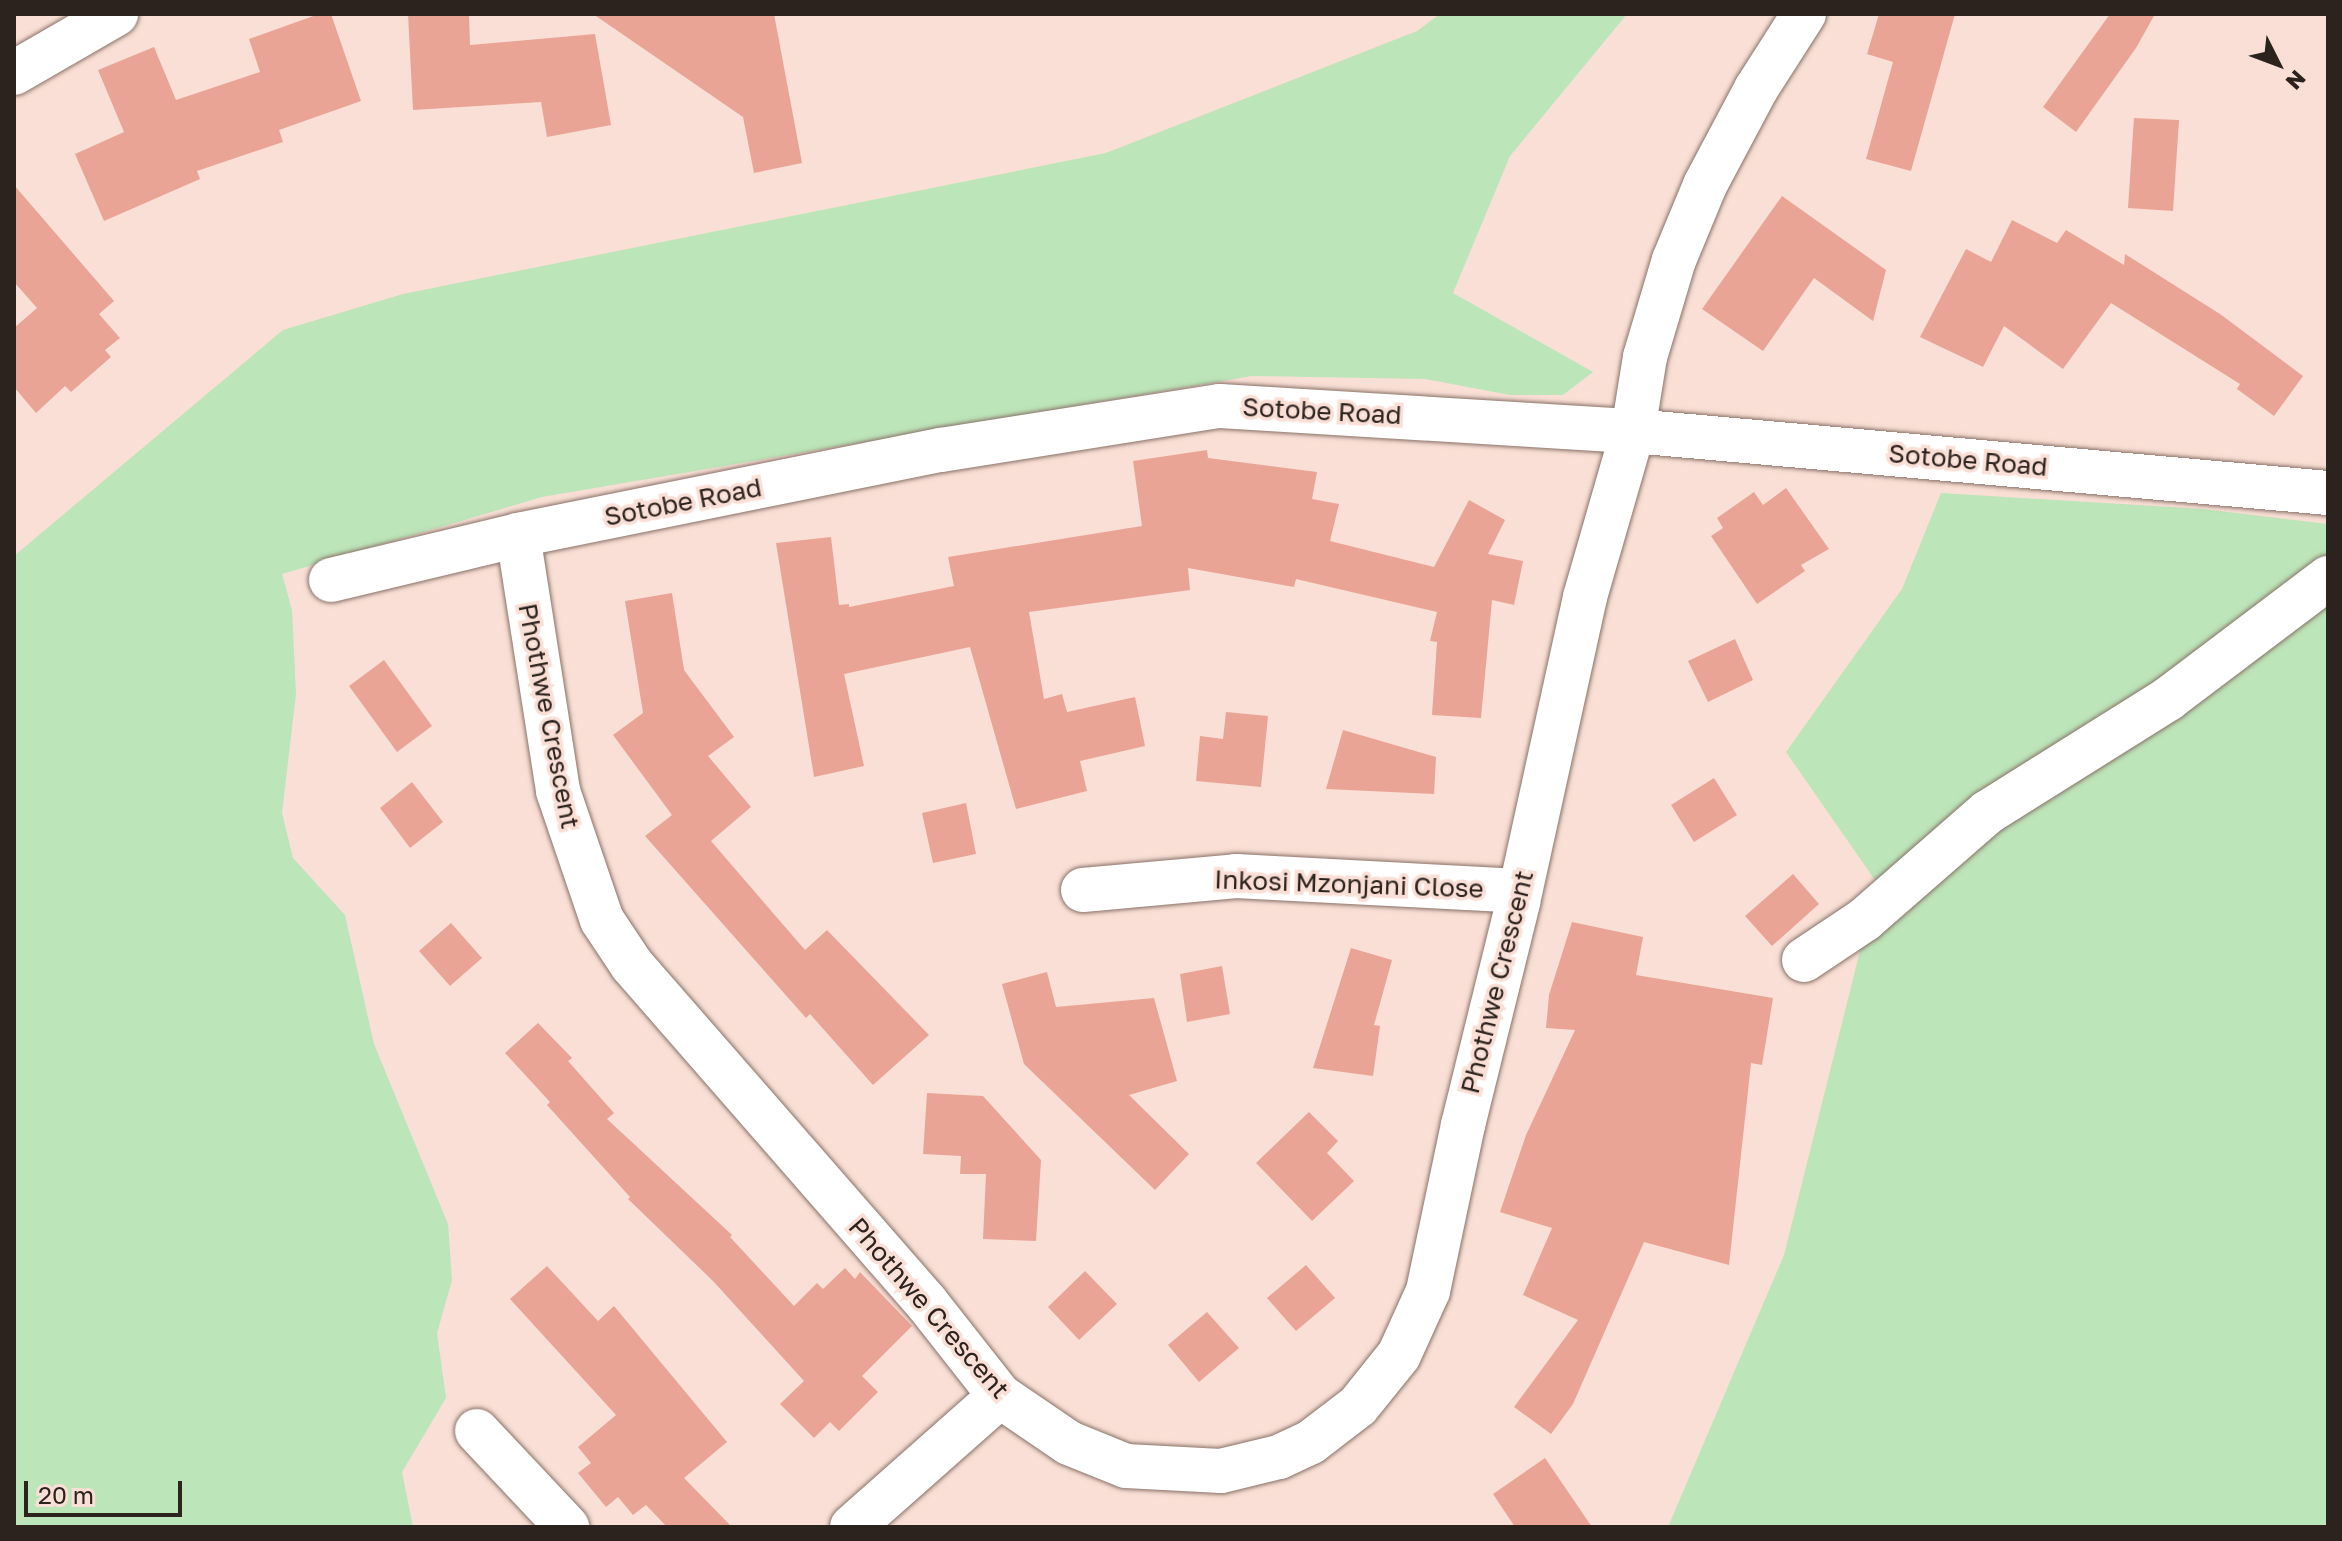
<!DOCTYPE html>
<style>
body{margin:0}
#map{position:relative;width:2342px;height:1541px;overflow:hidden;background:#f9dfd5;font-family:"Golos Text",sans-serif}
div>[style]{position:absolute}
.green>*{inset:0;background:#bce5b9}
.building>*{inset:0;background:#eaa496}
.roads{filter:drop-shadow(0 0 2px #897268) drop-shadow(0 0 2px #897268)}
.street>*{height:44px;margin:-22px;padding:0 22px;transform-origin:22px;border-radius:22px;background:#fff}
span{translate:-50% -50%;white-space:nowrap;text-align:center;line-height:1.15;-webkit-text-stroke:7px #f9dfd5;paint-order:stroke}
.street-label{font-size:26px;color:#2c221e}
.frame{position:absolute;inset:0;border:16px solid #2c221e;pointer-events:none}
.north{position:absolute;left:2238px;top:24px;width:80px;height:80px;-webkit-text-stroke:6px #f9dfd5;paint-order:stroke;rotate:132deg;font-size:22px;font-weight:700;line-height:32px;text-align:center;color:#2c221e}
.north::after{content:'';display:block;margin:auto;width:28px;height:36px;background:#2c221e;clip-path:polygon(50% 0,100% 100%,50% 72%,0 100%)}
.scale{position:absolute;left:24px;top:1481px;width:158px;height:36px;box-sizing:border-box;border:4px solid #2c221e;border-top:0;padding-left:10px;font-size:24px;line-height:28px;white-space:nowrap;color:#2c221e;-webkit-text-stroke:6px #f9dfd5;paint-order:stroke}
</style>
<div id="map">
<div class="green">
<div style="clip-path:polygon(1440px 14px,1627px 14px,1510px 156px,1453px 293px,1593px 372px,1563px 395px,1510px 395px,1425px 379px,1252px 376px,542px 497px,282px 574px,292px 610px,296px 694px,282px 813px,293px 858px,345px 915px,374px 1044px,448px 1224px,452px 1280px,437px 1333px,446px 1398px,402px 1472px,413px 1527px,14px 1527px,14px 556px,283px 330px,403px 294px,1106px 153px,1417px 31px)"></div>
<div style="clip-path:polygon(1941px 493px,2203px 509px,2328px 524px,2328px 1527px,1668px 1527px,1784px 1255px,1877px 883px,1786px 752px,1902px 589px)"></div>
</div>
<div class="building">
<div style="clip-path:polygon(319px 14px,331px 14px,361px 101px,279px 130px,283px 142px,197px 171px,200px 179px,104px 221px,75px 154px,124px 132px,98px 70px,154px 47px,176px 100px,260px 72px,249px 39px)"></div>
<div style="clip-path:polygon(408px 14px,469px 14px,470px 45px,595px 34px,611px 125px,547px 137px,541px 102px,413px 110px)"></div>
<div style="clip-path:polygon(593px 14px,774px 14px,802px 163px,754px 173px,743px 117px)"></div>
<div style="clip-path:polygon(1879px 14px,1955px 14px,1911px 171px,1866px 159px,1893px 62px,1867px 54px)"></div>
<div style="clip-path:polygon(2110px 14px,2155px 14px,2136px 48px,2076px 132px,2043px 107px)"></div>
<div style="clip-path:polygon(2134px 118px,2179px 120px,2173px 211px,2128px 208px)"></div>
<div style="clip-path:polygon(14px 185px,114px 301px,99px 314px,120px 338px,105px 350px,111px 357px,71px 392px,65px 386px,36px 413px,14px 387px,14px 328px,37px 308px,14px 282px)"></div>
<div style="clip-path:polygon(1782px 196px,1886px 270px,1873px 321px,1814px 278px,1763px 351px,1702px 309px)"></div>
<div style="clip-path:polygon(2012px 220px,2057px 243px,2066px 230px,2124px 265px,2125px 254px,2220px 314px,2303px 376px,2274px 416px,2237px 389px,2240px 384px,2111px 303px,2063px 369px,2004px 326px,1983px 367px,1920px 337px,1966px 249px,1991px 262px)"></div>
<div style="clip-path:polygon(1207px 450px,1208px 458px,1317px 472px,1312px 499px,1339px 504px,1330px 541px,1434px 567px,1469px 500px,1505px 520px,1488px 554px,1523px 561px,1514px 605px,1492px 600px,1481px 718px,1432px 715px,1437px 642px,1430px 641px,1437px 612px,1296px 579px,1294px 587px,1188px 568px,1190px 590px,1029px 612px,1044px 699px,1062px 694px,1067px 712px,1135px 697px,1145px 746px,1080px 761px,1087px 791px,1016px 809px,970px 647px,844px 674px,864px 766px,814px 777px,776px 543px,831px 537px,839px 605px,849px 604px,849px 607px,954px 586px,948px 557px,1142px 526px,1133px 461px)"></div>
<div style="clip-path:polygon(1786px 488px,1829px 549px,1801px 565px,1805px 571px,1757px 604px,1711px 536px,1723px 528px,1717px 518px,1754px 492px,1763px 505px)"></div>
<div style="clip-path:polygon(672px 593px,684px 670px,734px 737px,708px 756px,751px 807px,711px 841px,805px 950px,827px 930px,929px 1035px,873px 1085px,810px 1014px,806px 1018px,645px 836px,672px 815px,613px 735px,643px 713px,625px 601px)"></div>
<div style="clip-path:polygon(1735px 639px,1753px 680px,1708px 702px,1688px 661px)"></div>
<div style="clip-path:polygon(384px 660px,432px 726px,397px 752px,349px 686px)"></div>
<div style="clip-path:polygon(1226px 712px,1268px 716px,1261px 787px,1196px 781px,1200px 736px,1223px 739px)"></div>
<div style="clip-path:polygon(1343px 730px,1436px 757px,1434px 794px,1326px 789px)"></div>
<div style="clip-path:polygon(1714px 778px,1737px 815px,1694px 842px,1671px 805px)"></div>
<div style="clip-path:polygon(412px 782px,443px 822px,410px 848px,380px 808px)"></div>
<div style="clip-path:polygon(966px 803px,976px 854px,933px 863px,922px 813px)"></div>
<div style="clip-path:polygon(1793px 874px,1819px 904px,1772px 946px,1745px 916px)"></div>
<div style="clip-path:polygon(1572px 922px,1643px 937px,1636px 975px,1773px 998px,1762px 1065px,1751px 1063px,1729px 1265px,1644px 1242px,1573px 1404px,1551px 1434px,1514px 1407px,1578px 1320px,1523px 1295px,1552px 1228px,1500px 1212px,1526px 1135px,1575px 1030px,1546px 1028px,1549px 995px)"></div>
<div style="clip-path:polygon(451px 923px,482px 958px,450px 986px,419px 951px)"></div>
<div style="clip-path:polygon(1351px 948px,1392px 960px,1374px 1025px,1380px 1026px,1373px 1076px,1313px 1068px)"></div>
<div style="clip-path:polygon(1222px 966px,1230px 1014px,1187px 1022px,1180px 974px)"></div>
<div style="clip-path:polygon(1047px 972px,1056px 1007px,1154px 998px,1177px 1081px,1129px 1095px,1189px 1154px,1155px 1190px,1024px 1064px,1002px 984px)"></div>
<div style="clip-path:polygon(538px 1023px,572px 1058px,568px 1061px,614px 1113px,607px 1119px,732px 1235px,730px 1237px,794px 1306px,817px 1283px,823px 1289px,845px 1268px,855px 1279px,860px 1272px,912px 1326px,862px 1376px,878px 1392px,839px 1431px,830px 1422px,814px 1438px,780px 1404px,804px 1381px,713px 1281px,628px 1199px,630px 1197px,547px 1105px,550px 1102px,505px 1053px)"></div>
<div style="clip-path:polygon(927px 1093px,983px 1096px,1041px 1160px,1036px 1241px,983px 1239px,986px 1174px,960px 1174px,961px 1156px,923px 1154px)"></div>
<div style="clip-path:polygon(1309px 1112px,1338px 1141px,1327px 1153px,1354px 1181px,1312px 1221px,1256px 1163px)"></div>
<div style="clip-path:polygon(1306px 1265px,1335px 1298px,1296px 1331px,1267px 1298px)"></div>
<div style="clip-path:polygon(547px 1266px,598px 1321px,614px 1306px,727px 1442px,684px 1478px,732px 1527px,667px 1527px,646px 1505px,633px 1515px,618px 1497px,606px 1507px,578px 1473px,591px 1463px,578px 1447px,616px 1415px,510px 1299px)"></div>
<div style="clip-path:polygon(1085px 1271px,1117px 1304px,1079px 1340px,1048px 1307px)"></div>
<div style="clip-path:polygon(1207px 1312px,1239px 1348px,1199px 1382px,1168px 1345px)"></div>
<div style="clip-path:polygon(1545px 1458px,1592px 1527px,1515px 1527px,1493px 1494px)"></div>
</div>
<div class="roads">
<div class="street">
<div style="left:14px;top:73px;width:118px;rotate:-30deg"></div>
<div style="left:518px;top:535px;width:259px;rotate:81.1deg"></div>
<div style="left:558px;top:791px;width:136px;rotate:71.2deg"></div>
<div style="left:602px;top:920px;width:54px;rotate:56.3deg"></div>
<div style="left:632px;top:965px;width:447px;rotate:48.9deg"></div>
<div style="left:926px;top:1302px;width:120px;rotate:51.8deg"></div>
<div style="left:1000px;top:1396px;width:83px;rotate:34.3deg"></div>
<div style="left:1069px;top:1443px;width:61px;rotate:22deg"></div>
<div style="left:1126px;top:1466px;width:95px;rotate:3deg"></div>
<div style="left:1221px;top:1471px;width:60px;rotate:-13.6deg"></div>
<div style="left:1279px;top:1457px;width:35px;rotate:-25deg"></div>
<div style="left:1311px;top:1442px;width:59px;rotate:-37.5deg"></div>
<div style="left:1358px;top:1406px;width:65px;rotate:-51.2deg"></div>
<div style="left:1399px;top:1355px;width:70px;rotate:-65.6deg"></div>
<div style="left:1428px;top:1291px;width:170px;rotate:-78.1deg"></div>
<div style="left:1463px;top:1125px;width:230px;rotate:-76.1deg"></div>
<div style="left:1518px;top:902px;width:312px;rotate:-77.6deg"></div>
<div style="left:1585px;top:597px;width:173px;rotate:-73.9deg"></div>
<div style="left:1633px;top:431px;width:75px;rotate:-80.8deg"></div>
<div style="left:1645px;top:357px;width:101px;rotate:-73.4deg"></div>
<div style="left:1674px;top:260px;width:81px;rotate:-67.5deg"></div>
<div style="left:1705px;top:185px;width:109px;rotate:-62deg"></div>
<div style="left:1756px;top:89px;width:89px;rotate:-57.4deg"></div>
<div style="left:331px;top:580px;width:192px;rotate:-13.5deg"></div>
<div style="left:518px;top:535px;width:431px;rotate:-11.4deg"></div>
<div style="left:941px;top:450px;width:282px;rotate:-9deg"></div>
<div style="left:1220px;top:406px;width:414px;rotate:3.5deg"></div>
<div style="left:1633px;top:431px;width:698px;rotate:5.1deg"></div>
<div style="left:1083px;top:890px;width:154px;rotate:-5.2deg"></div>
<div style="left:1236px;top:876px;width:284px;rotate:3deg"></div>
<div style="left:1804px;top:960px;width:72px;rotate:-33.7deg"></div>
<div style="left:1864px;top:920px;width:164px;rotate:-41.1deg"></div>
<div style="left:1988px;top:812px;width:213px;rotate:-32.1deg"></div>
<div style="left:2168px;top:699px;width:201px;rotate:-37.1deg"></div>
<div style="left:477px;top:1431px;width:132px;rotate:46.8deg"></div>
<div style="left:852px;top:1527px;width:198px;rotate:-41.5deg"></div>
</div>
</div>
<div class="street-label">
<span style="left:1322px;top:411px;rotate:3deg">Sotobe Road</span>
<span style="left:1968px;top:460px;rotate:5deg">Sotobe Road</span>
<span style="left:683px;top:502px;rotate:-11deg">Sotobe Road</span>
<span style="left:549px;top:716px;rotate:79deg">Phothwe Crescent</span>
<span style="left:1349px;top:884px;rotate:2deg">Inkosi Mzonjani Close</span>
<span style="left:1497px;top:982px;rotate:-76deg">Phothwe Crescent</span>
<span style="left:929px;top:1308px;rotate:49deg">Phothwe Crescent</span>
</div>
<div class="frame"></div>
<div class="north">N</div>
<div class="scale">20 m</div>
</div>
